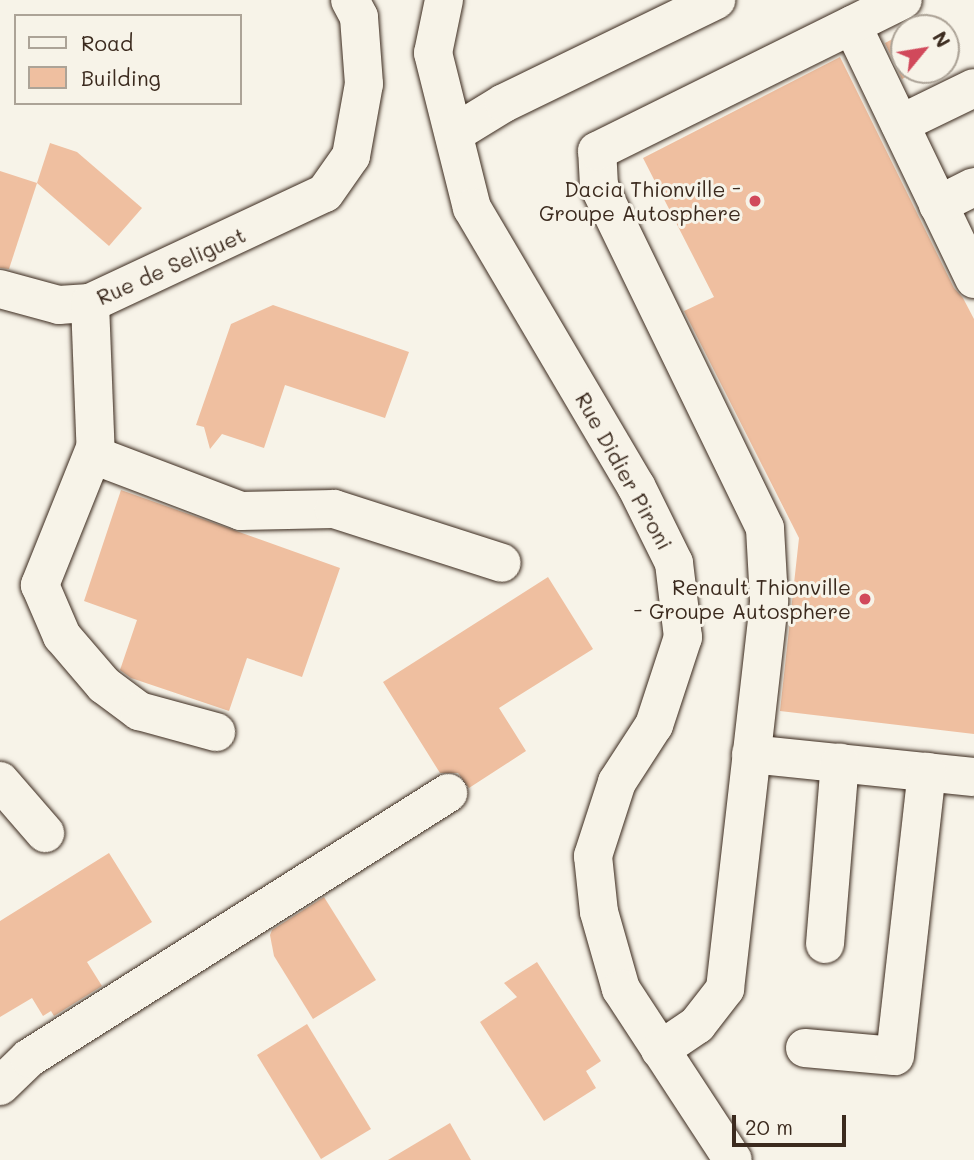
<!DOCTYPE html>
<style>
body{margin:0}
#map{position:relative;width:974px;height:1160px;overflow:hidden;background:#f7f3e8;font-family:Mali,sans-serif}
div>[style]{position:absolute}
.building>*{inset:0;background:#efbfa0}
.roads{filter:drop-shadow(0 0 2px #3b2a1e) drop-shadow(0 0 2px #3b2a1e)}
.minor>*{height:38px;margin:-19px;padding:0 19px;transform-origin:19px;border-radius:19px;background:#f7f3e8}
.dots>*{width:19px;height:19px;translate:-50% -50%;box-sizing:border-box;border:4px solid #f7f3e8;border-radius:50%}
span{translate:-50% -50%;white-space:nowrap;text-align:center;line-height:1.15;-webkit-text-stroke:6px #f7f3e8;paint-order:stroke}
.poi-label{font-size:21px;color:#3b2a1e}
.right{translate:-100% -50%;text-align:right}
.street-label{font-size:21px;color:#3b2a1e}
.legend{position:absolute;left:14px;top:14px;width:228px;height:91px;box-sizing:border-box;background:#f7f3e8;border:2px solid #aca397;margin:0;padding:9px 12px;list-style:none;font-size:21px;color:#3b2a1e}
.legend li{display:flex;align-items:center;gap:14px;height:35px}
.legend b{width:35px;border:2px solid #aca397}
.north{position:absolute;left:890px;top:14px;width:70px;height:70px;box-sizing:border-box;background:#f7f3e8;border:2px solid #aca397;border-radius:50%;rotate:60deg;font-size:19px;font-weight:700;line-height:28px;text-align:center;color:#3b2a1e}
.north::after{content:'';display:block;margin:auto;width:24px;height:32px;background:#d1495b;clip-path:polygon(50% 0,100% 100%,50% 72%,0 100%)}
.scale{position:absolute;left:732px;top:1115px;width:114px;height:32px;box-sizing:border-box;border:4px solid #3b2a1e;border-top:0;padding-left:9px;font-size:21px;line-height:24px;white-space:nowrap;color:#3b2a1e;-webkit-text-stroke:5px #f7f3e8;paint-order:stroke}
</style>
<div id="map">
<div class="building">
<div style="clip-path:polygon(937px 16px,943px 28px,913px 28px,916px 27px)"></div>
<div style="clip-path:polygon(904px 33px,904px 70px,919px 70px,902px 79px,885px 43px)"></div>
<div style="clip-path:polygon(840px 57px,954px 288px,963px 298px,974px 319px,974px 734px,780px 711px,799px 538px,684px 311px,714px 297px,643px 158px)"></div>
<div style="clip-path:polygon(50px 143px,77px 152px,142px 208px,109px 246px,37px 183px)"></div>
<div style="clip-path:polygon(0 171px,37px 183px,9px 269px,0 268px)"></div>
<div style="clip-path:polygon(273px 305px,409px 352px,385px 418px,285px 385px,264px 448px,222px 434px,210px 449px,204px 427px,196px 425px,231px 324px)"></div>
<div style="clip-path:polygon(121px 490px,340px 568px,302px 677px,247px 658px,229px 711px,131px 678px,120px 670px,137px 620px,84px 601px)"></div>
<div style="clip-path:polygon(548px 577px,593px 649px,499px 708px,526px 751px,469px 788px,458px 773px,440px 773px,383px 682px)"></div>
<div style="clip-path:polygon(109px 853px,152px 922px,87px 962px,102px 986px,54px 1016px,51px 1011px,43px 1016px,32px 998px,0 1017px,0 921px)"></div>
<div style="clip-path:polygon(324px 897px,376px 980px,313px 1019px,274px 956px,270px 935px,272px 930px)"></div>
<div style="clip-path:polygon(537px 962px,601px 1061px,586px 1071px,596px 1088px,544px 1121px,480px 1022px,517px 997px,504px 983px)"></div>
<div style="clip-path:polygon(307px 1024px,371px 1129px,321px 1159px,257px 1055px)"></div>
<div style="clip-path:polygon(450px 1123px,471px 1160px,388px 1160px)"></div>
</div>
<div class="roads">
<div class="minor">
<div style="left:444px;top:0;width:54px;rotate:101.7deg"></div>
<div style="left:433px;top:53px;width:160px;rotate:75.9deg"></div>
<div style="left:472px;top:208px;width:323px;rotate:59.5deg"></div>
<div style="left:636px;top:486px;width:86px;rotate:63.7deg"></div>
<div style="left:674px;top:563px;width:75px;rotate:83.1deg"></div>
<div style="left:683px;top:637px;width:93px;rotate:108.2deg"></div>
<div style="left:654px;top:725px;width:68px;rotate:123deg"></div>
<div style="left:617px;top:782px;width:78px;rotate:108deg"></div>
<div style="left:593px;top:856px;width:56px;rotate:83.9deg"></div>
<div style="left:599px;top:912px;width:80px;rotate:74.1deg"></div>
<div style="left:621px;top:989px;width:204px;rotate:56.8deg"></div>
<div style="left:852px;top:25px;width:282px;rotate:64.3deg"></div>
<div style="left:900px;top:124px;width:82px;rotate:-25.9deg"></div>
<div style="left:455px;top:133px;width:57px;rotate:-31.5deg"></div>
<div style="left:504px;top:103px;width:236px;rotate:-25.9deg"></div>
<div style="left:938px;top:205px;width:40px;rotate:-26.6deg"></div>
<div style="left:0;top:289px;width:61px;rotate:15.2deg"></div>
<div style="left:59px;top:305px;width:31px;rotate:-4deg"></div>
<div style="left:90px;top:303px;width:259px;rotate:-25.1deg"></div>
<div style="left:325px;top:193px;width:45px;rotate:-54.9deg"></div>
<div style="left:351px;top:156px;width:73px;rotate:-79.8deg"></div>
<div style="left:364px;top:84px;width:67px;rotate:-94.3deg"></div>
<div style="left:359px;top:17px;width:19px;rotate:-118deg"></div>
<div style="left:90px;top:303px;width:153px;rotate:87.8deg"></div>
<div style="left:96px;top:456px;width:155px;rotate:20.8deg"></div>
<div style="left:241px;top:511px;width:93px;rotate:-1.2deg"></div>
<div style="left:334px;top:509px;width:176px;rotate:17.8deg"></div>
<div style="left:95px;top:448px;width:148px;rotate:111.9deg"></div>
<div style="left:40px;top:585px;width:56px;rotate:66.7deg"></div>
<div style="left:62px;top:636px;width:65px;rotate:49.4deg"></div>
<div style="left:104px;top:685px;width:44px;rotate:36.6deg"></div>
<div style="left:139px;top:711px;width:80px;rotate:15.3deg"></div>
<div style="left:751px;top:754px;width:224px;rotate:5.9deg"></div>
<div style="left:0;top:781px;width:69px;rotate:49.1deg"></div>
<div style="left:825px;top:944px;width:182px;rotate:-85.3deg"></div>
<div style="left:805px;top:1048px;width:90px;rotate:5.1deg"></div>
<div style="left:895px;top:1056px;width:286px;rotate:-83.6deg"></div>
<div style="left:660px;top:1050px;width:45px;rotate:-34deg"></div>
<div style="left:697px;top:1025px;width:46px;rotate:-52.1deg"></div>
<div style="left:725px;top:989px;width:391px;rotate:-83.5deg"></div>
<div style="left:769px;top:600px;width:72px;rotate:-93.2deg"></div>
<div style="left:765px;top:528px;width:380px;rotate:-115.9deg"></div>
<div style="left:599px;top:186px;width:35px;rotate:-93deg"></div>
<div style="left:597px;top:151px;width:341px;rotate:-26.3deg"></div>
<div style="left:0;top:1086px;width:40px;rotate:-44deg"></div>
<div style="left:29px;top:1058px;width:496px;rotate:-32.3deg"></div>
</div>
</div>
<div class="dots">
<div style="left:755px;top:201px;background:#d1495b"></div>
<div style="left:865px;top:599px;background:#d1495b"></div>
</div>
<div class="poi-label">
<span class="right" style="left:741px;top:201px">Dacia Thionville -<br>Groupe Autosphere</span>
<span class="right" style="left:851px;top:599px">Renault Thionville<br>- Groupe Autosphere</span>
</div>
<div class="street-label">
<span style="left:171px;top:266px;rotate:-24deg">Rue de Seliguet</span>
<span style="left:624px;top:471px;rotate:61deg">Rue Didier Pironi</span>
</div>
<ul class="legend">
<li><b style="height:9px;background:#f7f3e8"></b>Road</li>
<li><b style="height:19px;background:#efbfa0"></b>Building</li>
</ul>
<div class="north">N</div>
<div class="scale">20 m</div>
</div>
